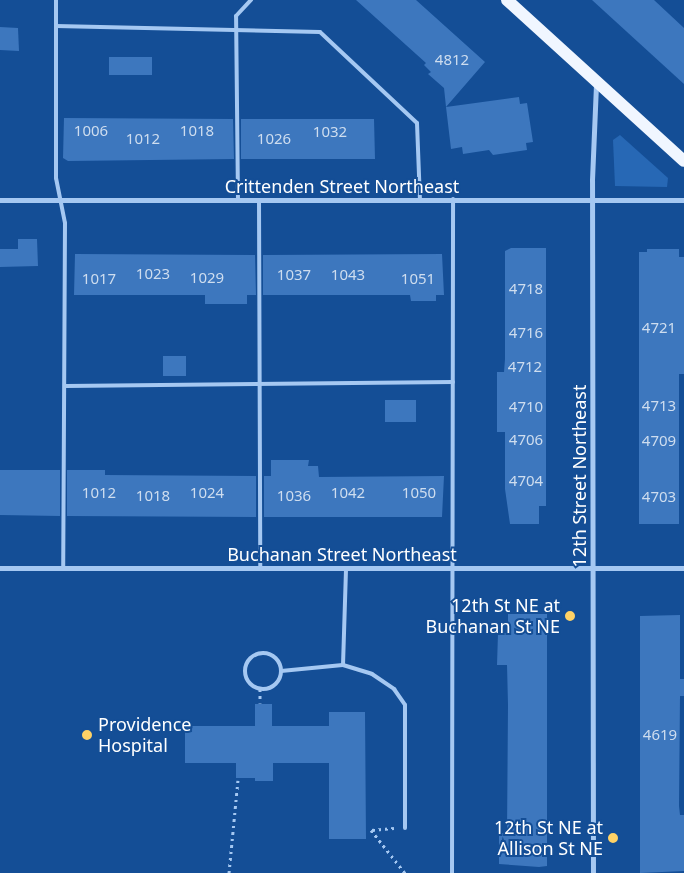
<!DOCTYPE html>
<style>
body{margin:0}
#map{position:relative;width:684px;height:873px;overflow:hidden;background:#144e96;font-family:"Noto Sans",sans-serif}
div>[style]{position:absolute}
.green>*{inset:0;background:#2768b5}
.building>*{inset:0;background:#3d77be}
.path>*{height:3px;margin-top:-1.5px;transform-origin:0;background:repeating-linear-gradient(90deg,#a5c8f2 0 2.5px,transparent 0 6.5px)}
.service>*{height:4px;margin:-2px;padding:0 2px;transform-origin:2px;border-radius:2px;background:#a5c8f2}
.service>.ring{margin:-2px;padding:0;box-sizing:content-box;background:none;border:4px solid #a5c8f2;border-radius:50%}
.minor>*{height:5px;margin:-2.5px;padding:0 2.5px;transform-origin:2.5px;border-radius:2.5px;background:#a5c8f2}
.primary>*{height:12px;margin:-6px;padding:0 6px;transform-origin:6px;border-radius:6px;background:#f0f6ff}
.dots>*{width:14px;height:14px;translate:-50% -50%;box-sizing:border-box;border:2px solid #144e96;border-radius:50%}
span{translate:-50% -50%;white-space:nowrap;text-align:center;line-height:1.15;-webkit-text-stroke:4px #144e96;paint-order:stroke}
.number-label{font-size:15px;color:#ceddef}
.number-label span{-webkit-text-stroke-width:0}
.street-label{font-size:18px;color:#fff}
.poi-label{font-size:18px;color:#fff}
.right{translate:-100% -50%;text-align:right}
.left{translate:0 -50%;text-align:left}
</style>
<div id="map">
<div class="green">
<div style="clip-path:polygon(620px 135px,668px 178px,667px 187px,615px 186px,613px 140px)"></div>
</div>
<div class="building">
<div style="clip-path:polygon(356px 0,416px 0,485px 62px,446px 107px,444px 88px,428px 74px,431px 72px,424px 65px,426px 63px)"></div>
<div style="clip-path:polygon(592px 0,654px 0,684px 28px,684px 84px)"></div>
<div style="clip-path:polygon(0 27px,18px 28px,19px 51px,0 50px)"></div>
<div style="clip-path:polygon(109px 57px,152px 57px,152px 75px,109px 75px)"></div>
<div style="clip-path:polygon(519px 97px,520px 104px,527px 103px,533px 142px,526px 143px,527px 150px,493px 155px,489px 150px,463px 154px,462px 147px,451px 149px,446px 107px)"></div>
<div style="clip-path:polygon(64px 118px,233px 119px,234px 159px,68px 161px,63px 158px)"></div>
<div style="clip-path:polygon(241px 119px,374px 119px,375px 159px,241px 159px)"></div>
<div style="clip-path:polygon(18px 239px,37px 239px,38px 266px,0 267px,0 249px,18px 249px)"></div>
<div style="clip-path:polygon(511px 248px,546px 248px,546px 506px,539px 506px,539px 524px,510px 524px,505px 489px,505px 432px,497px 432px,497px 372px,504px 372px,505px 359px,505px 251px)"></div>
<div style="clip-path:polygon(647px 249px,679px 249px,679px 257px,684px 257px,684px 374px,679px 374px,679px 524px,639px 524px,639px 252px,647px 252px)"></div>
<div style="clip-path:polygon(75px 254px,255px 255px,256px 295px,247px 295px,247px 304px,205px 304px,205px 295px,74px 295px)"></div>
<div style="clip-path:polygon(442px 254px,444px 295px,436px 295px,436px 301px,411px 301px,410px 295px,263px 295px,263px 255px)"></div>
<div style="clip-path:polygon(163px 356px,186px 356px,186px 376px,163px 376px)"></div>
<div style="clip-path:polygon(385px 400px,416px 400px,416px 422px,385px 422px)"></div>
<div style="clip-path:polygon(271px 460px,309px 460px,308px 466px,318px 466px,319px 477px,444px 476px,442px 517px,264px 517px,264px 476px,271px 476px)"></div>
<div style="clip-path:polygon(0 470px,60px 470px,60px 516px,0 515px)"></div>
<div style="clip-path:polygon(67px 470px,105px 470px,105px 475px,256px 476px,256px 517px,67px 516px)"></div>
<div style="clip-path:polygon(508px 614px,547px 614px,547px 866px,539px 867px,499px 864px,499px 833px,507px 833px,508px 705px,507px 665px,497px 665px,498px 633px,508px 633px)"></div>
<div style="clip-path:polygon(680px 615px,680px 679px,684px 679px,684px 696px,680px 696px,679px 806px,680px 815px,684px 815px,684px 871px,640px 873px,640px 616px)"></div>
<div style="clip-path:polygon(255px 704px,272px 704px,272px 726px,329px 726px,329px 712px,365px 712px,366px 839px,329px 839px,329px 763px,273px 763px,273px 781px,255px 781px,255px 778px,236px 778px,236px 763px,185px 763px,185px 726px,255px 726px)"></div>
</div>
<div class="path">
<div style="left:260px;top:689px;width:14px;rotate:90deg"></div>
<div style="left:394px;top:828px;width:23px;rotate:175deg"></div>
<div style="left:371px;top:830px;width:55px;rotate:51.7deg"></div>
<div style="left:229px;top:873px;width:93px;rotate:-84.5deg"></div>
</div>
<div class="service">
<div style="left:56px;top:0;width:178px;rotate:90deg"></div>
<div style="left:56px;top:178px;width:46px;rotate:78.7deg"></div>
<div style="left:65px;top:223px;width:345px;rotate:90.3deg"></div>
<div style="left:56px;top:26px;width:264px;rotate:1.3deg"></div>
<div style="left:320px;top:32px;width:133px;rotate:43.2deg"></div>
<div style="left:417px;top:123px;width:77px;rotate:87.8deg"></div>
<div style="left:238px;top:200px;width:184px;rotate:-90.6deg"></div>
<div style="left:236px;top:16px;width:22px;rotate:-47deg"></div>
<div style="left:259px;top:200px;width:368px;rotate:89.8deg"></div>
<div style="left:66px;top:386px;width:387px;rotate:-0.6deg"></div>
<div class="ring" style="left:245px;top:653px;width:32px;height:32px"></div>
<div style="left:343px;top:665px;width:97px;rotate:-88.2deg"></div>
<div style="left:281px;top:671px;width:62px;rotate:-5.5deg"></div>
<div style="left:343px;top:665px;width:30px;rotate:17deg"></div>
<div style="left:372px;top:674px;width:27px;rotate:34deg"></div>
<div style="left:394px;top:689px;width:19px;rotate:55deg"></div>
<div style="left:405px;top:705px;width:123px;rotate:90deg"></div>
<div style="left:452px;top:873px;width:674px;rotate:-89.91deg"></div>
</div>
<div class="minor">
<div style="left:0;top:200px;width:684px"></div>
<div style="left:0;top:568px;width:684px"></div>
<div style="left:593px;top:873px;width:693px;rotate:-90.08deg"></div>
<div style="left:592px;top:180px;width:96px;rotate:-87.6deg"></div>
</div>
<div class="primary">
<div style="left:507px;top:0;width:239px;rotate:42.3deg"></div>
</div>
<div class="dots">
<div style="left:570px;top:616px;background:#ffd266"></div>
<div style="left:87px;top:735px;background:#ffd266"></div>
<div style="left:613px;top:838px;background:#ffd266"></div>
</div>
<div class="number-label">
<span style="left:452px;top:60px">4812</span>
<span style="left:91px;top:131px">1006</span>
<span style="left:197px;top:131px">1018</span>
<span style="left:330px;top:132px">1032</span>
<span style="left:143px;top:139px">1012</span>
<span style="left:274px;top:139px">1026</span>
<span style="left:153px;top:274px">1023</span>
<span style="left:294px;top:275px">1037</span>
<span style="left:348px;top:275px">1043</span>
<span style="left:207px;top:278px">1029</span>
<span style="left:99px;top:279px">1017</span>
<span style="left:418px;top:279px">1051</span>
<span style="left:526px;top:289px">4718</span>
<span style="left:659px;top:328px">4721</span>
<span style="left:526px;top:333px">4716</span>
<span style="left:525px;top:367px">4712</span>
<span style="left:659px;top:406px">4713</span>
<span style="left:526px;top:407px">4710</span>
<span style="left:526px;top:440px">4706</span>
<span style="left:659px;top:441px">4709</span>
<span style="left:526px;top:481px">4704</span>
<span style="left:99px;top:493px">1012</span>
<span style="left:207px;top:493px">1024</span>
<span style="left:348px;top:493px">1042</span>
<span style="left:419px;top:493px">1050</span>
<span style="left:153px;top:496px">1018</span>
<span style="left:294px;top:496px">1036</span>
<span style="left:659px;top:497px">4703</span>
<span style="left:660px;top:735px">4619</span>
</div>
<div class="street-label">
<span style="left:342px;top:186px">Crittenden Street Northeast</span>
<span style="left:579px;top:476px;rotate:-90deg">12th Street Northeast</span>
<span style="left:342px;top:554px">Buchanan Street Northeast</span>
</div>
<div class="poi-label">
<span class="right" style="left:560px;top:616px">12th St NE at<br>Buchanan St NE</span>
<span class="left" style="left:98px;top:735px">Providence<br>Hospital</span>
<span class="right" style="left:603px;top:838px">12th St NE at<br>Allison St NE</span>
</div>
</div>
